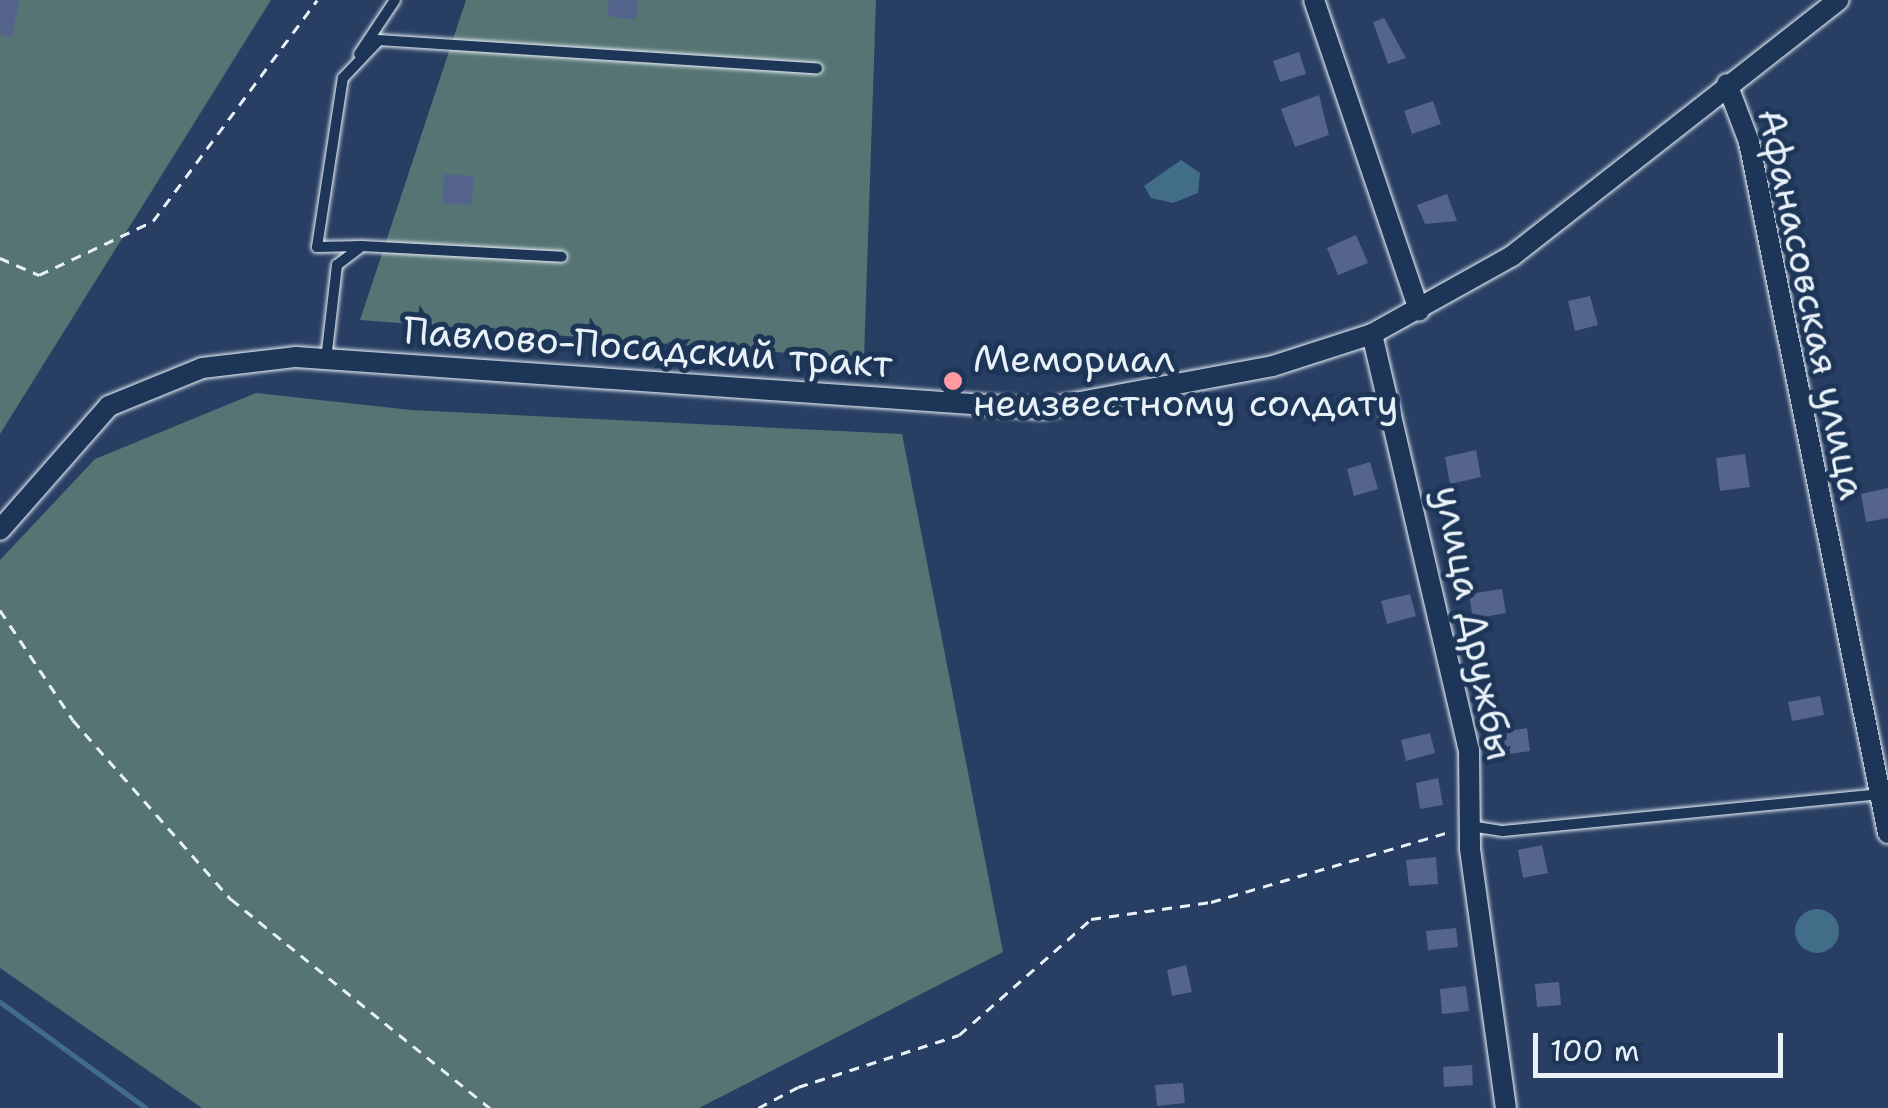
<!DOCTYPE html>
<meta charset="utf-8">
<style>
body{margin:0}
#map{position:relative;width:1888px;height:1108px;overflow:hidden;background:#283e62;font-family:"Shantell Sans",sans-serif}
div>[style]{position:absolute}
.green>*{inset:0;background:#557473}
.water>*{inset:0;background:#426d89}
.round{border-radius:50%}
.stream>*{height:5px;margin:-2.5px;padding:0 2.5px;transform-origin:2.5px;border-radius:2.5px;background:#426d89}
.building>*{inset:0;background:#55648c}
.path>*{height:2.5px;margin-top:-1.25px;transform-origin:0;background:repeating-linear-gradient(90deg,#e8f1f8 0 10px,transparent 0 18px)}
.roads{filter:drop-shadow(0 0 2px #e8f1f8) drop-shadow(0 0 2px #e8f1f8)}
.service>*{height:10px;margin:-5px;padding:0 5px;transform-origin:5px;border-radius:5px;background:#1d3557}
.minor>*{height:20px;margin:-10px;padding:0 10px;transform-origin:10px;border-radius:10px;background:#1d3557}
.dots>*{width:28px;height:28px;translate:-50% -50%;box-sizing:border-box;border:5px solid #1d3557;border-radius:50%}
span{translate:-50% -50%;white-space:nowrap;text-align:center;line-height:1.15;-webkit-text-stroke:10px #1d3557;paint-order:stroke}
.street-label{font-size:38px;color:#e8f1f8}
.poi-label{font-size:38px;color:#e8f1f8}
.left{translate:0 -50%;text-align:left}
.scale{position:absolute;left:1533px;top:1033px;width:250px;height:45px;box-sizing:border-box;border:5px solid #e8f1f8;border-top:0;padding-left:12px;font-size:30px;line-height:35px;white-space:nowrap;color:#e8f1f8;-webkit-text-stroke:8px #1d3557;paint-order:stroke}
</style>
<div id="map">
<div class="green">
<div style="clip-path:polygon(0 0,271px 0,0 434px)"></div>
<div style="clip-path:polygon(466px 0,876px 0,864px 359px,360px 320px)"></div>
<div style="clip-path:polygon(256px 393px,411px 410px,902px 434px,1003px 952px,699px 1108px,202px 1108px,0 968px,0 560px,95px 459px)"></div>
</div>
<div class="water">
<div style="clip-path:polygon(1181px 160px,1200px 173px,1198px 193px,1173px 203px,1151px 198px,1144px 186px)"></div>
<div class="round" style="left:1795px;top:909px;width:44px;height:44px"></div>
</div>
<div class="stream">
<div style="left:0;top:1002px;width:180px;rotate:36deg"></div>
</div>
<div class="building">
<div style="clip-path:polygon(0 0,19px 0,12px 37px,0 34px)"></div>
<div style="clip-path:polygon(609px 0,638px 0,636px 20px,607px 16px)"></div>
<div style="clip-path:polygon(1384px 18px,1406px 58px,1388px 64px,1373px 22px)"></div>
<div style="clip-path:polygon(1299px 52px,1306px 74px,1280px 82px,1273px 61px)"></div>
<div style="clip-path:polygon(1319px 95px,1329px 135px,1295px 147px,1281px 109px)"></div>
<div style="clip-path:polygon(1433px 101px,1441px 124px,1412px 134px,1404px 111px)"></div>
<div style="clip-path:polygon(444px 174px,474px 176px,471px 205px,442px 203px)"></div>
<div style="clip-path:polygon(1447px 194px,1457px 221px,1425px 224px,1417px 205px)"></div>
<div style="clip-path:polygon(1356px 235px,1368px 263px,1338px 275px,1327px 248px)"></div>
<div style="clip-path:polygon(1590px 296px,1598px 325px,1575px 331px,1568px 301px)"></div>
<div style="clip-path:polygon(1476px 450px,1481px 477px,1450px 484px,1445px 457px)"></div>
<div style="clip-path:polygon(1745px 454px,1750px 487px,1720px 491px,1716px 458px)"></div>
<div style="clip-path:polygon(1370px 462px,1378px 489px,1354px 496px,1347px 469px)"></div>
<div style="clip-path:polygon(1888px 488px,1888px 518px,1866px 522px,1861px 494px)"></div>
<div style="clip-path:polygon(1502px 589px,1506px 613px,1473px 619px,1469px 594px)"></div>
<div style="clip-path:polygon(1410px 594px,1416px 616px,1387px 624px,1381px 601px)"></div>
<div style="clip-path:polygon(1820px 696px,1824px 715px,1792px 721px,1788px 702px)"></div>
<div style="clip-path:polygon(1527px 728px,1530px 751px,1504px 755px,1501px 732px)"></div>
<div style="clip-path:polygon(1430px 733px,1435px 753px,1406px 761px,1401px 740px)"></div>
<div style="clip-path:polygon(1438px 778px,1443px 805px,1420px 809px,1416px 783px)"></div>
<div style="clip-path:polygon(1542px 845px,1548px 873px,1523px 878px,1518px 850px)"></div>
<div style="clip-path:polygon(1436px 857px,1438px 884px,1409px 886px,1406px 860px)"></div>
<div style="clip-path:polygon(1456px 928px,1458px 947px,1428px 950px,1426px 931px)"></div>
<div style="clip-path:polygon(1186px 965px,1192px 992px,1172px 996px,1167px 970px)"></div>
<div style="clip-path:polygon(1559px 982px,1561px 1005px,1537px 1007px,1535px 984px)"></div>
<div style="clip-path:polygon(1466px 986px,1469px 1011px,1442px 1014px,1440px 989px)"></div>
<div style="clip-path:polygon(1472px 1065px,1473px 1085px,1444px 1087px,1443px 1067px)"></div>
<div style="clip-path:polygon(1183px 1083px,1185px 1103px,1157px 1106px,1155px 1085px)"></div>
</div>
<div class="path">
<div style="left:0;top:258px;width:43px;rotate:23.6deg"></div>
<div style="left:39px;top:275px;width:126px;rotate:-25.3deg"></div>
<div style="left:153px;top:221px;width:275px;rotate:-53.4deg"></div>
<div style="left:0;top:610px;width:132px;rotate:56.4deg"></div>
<div style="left:73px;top:720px;width:239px;rotate:48.6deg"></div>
<div style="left:231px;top:899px;width:333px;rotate:38.9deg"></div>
<div style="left:758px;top:1108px;width:45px;rotate:-27.7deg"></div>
<div style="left:798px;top:1087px;width:169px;rotate:-17.9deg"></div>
<div style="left:959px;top:1035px;width:176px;rotate:-41.3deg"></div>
<div style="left:1091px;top:919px;width:121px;rotate:-8.1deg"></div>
<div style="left:1211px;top:902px;width:252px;rotate:-16.4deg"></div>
</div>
<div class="roads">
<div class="service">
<div style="left:359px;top:54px;width:65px;rotate:-56.3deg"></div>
<div style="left:362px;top:246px;width:45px;rotate:178.7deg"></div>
<div style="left:317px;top:247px;width:171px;rotate:-81.3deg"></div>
<div style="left:343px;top:78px;width:52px;rotate:-46.5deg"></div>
<div style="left:379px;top:40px;width:439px;rotate:3.7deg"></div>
<div style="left:326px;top:360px;width:96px;rotate:-83.4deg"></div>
<div style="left:337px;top:265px;width:31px;rotate:-37deg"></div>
<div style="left:362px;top:246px;width:200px;rotate:3.1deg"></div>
<div style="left:1470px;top:826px;width:33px;rotate:9deg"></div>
<div style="left:1503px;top:831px;width:380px;rotate:-5.6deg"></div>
</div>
<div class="minor">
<div style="left:1314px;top:0;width:328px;rotate:71.3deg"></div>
<div style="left:1727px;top:84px;width:62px;rotate:69.2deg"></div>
<div style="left:1749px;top:142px;width:705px;rotate:78.63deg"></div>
<div style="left:1372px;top:334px;width:427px;rotate:76.9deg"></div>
<div style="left:1469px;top:750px;width:99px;rotate:89.4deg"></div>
<div style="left:1470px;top:849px;width:261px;rotate:82.1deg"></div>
<div style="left:0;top:530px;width:165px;rotate:-48.7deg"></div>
<div style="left:109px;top:406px;width:100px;rotate:-22.2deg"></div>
<div style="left:202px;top:368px;width:95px;rotate:-6.7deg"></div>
<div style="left:296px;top:357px;width:749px;rotate:3.98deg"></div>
<div style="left:1043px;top:409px;width:234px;rotate:-10.6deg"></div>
<div style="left:1273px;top:366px;width:104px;rotate:-17.9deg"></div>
<div style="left:1372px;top:334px;width:160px;rotate:-29.1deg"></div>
<div style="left:1512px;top:256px;width:415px;rotate:-38.1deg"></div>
</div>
</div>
<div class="dots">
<div style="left:953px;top:381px;background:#ff9aa2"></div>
</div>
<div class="street-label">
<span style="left:1812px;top:304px;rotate:78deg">Афанасовская улица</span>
<span style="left:648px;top:347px;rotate:4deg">Павлово-Посадский тракт</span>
<span style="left:1474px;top:623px;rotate:79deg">улица Дружбы</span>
</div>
<div class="poi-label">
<span class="left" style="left:973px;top:381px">Мемориал<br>неизвестному солдату</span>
</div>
<div class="scale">100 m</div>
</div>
